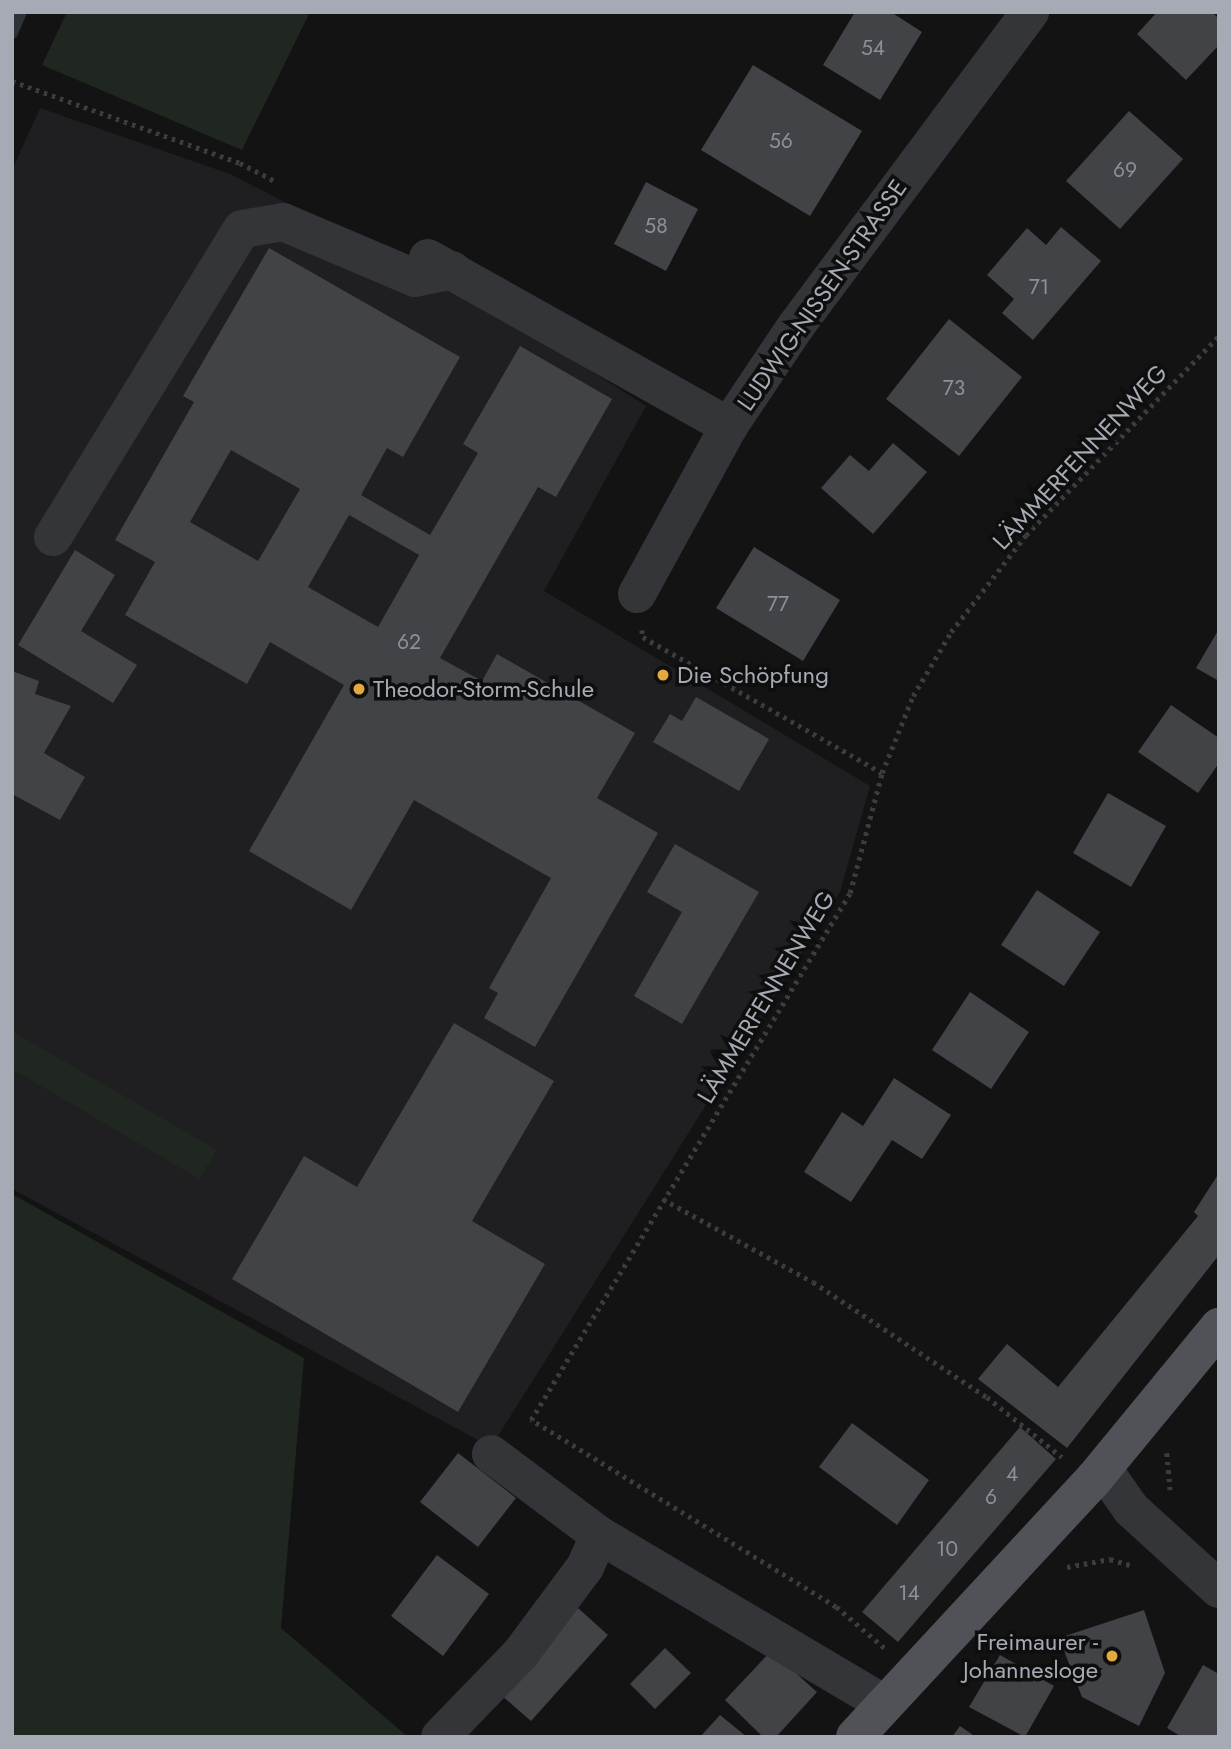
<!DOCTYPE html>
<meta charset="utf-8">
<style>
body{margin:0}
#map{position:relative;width:1231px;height:1749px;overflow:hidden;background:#131314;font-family:Jost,sans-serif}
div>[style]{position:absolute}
.built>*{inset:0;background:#1f1f21}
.green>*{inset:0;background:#1f2720}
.stream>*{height:12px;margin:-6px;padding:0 6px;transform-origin:6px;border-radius:6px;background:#2c3339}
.building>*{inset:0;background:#424347}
.path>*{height:4.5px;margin-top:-2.25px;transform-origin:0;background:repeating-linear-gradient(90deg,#3a3c40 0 3.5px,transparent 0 8.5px)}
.minor>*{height:38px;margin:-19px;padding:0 19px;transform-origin:19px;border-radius:19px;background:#343539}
.major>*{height:38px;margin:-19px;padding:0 19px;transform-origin:19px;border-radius:19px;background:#505258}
.dots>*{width:19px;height:19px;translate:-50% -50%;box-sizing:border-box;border:4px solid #0e0e0f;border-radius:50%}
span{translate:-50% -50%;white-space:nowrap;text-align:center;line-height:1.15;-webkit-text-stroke:7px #0e0e0f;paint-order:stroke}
.number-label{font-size:21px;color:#8c9099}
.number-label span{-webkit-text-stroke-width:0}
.street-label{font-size:24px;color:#a5aab4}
.poi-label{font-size:24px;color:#a5aab4}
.left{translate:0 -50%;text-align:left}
.right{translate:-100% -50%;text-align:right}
.frame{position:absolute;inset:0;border:14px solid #a5aab4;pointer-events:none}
</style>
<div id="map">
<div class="built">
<div style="clip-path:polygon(40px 108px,230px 174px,500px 313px,646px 406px,544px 591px,870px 786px,840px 892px,491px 1447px,12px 1189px,12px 170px)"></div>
</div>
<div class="green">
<div style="clip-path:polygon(67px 12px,310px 12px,242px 150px,42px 65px)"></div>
<div style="clip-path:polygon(12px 1031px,217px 1150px,199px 1179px,12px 1069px)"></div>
<div style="clip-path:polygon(12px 1194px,304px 1358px,281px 1628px,408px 1737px,12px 1737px)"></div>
</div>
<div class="stream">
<div style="left:12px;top:33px;width:23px;rotate:-67deg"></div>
</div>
<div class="building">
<div style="clip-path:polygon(855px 12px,891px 12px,922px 32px,880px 100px,823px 65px)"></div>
<div style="clip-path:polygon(1157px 12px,1212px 12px,1219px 19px,1219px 45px,1186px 80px,1137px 34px)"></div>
<div style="clip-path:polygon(753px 65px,862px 131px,810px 216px,701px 150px)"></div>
<div style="clip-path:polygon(1129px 111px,1183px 159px,1120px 229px,1066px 181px)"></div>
<div style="clip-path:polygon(646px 182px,698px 209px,666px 271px,614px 244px)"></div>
<div style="clip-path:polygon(1061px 227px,1101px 261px,1033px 340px,1002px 313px,1014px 299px,987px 275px,1027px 228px,1046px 245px)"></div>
<div style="clip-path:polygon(evenodd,269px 248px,460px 357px,403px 457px,387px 448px,361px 495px,430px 535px,478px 453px,463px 444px,520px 346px,612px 399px,556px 497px,538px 487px,440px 658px,482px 681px,497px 654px,635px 733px,597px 798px,658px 833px,535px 1047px,484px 1018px,498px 993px,489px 988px,551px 878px,414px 800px,351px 910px,249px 851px,344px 685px,270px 642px,247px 684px,125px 615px,155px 562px,115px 540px,194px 402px,183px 396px,269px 248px,231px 450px,300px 489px,258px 561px,190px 522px,231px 450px,269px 248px,349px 515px,419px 555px,378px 627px,308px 587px,349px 515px)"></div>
<div style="clip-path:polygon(949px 319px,1022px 377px,959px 456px,886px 399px)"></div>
<div style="clip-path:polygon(893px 443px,927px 472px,873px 534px,821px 488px,850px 455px,869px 471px)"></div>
<div style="clip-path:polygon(754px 547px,840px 600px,803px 661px,716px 608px)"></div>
<div style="clip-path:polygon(75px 550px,115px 575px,81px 631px,137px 665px,113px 703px,18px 645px)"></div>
<div style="clip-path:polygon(1219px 629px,1219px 681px,1196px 668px)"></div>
<div style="clip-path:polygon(12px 671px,39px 681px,35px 694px,71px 706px,44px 753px,85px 777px,60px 820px,12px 794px)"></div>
<div style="clip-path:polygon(696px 697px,769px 739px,739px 791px,653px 742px,670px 714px,682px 721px)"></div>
<div style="clip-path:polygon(1171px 705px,1219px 738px,1219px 763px,1198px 793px,1138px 752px)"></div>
<div style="clip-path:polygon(1108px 793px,1166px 826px,1131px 887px,1073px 853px)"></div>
<div style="clip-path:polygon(675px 844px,759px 892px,682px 1024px,634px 996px,682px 912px,647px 892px)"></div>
<div style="clip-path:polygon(1037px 890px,1100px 932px,1064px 986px,1001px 945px)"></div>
<div style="clip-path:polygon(970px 992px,1029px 1032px,991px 1089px,932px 1050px)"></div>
<div style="clip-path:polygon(454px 1023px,554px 1081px,472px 1221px,545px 1264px,458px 1412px,232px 1279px,304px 1156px,357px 1187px)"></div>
<div style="clip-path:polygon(894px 1078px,951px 1115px,922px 1159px,892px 1140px,851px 1202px,804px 1172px,842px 1112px,863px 1126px)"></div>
<div style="clip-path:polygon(1219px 1173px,1219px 1255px,1067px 1448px,978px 1379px,1007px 1344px,1058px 1387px,1198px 1216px,1194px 1212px)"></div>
<div style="clip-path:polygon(852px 1423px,929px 1480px,897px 1525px,819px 1467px)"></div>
<div style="clip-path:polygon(1020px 1427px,1056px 1459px,898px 1642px,862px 1612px)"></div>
<div style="clip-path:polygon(458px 1453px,516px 1498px,478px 1547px,420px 1502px)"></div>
<div style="clip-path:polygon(437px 1555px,489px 1594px,443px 1656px,391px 1616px)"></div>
<div style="clip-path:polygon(578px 1608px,608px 1635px,531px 1721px,501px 1695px)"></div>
<div style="clip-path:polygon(1144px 1610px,1165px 1673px,1139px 1726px,1082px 1697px,1059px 1638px)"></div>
<div style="clip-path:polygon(665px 1648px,691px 1673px,655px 1709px,630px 1684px)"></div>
<div style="clip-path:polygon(771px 1651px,817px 1692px,776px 1737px,763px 1737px,725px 1700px)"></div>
<div style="clip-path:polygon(1000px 1655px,1054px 1686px,1025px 1737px,969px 1707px)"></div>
<div style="clip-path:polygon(1203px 1665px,1219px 1674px,1219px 1737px,1182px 1737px,1167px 1728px)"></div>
<div style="clip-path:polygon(720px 1715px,747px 1737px,700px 1737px)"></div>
<div style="clip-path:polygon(960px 1726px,976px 1737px,952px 1737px)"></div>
</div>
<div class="path">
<div style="left:12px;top:81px;width:242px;rotate:19.8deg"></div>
<div style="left:240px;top:163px;width:42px;rotate:27.2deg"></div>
<div style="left:642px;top:630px;width:7px;rotate:82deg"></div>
<div style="left:643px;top:637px;width:275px;rotate:29.6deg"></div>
<div style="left:663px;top:1199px;width:171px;rotate:29deg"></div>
<div style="left:813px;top:1282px;width:209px;rotate:33.5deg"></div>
<div style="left:987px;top:1397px;width:96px;rotate:38.7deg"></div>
<div style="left:1167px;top:1453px;width:37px;rotate:85deg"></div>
<div style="left:1067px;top:1567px;width:44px;rotate:-10.5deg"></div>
<div style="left:1110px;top:1559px;width:24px;rotate:17deg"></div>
<div style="left:884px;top:1648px;width:63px;rotate:-139.5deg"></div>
<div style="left:836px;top:1607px;width:358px;rotate:-148.5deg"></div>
<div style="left:531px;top:1420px;width:616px;rotate:-58.81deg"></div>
<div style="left:850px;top:893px;width:124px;rotate:-75.1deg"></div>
<div style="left:882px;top:773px;width:83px;rotate:-68.1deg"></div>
<div style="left:913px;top:696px;width:74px;rotate:-59.3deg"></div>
<div style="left:951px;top:632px;width:123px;rotate:-52.3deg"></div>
<div style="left:1026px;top:535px;width:277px;rotate:-45.9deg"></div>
</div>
<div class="minor">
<div style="left:428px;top:258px;width:345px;rotate:29.2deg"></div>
<div style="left:53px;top:537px;width:361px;rotate:-58.5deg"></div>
<div style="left:242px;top:229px;width:42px;rotate:-9.7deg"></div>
<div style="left:283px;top:222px;width:143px;rotate:23deg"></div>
<div style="left:415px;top:278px;width:38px;rotate:-12deg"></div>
<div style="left:637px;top:594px;width:192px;rotate:-61.3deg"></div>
<div style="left:729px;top:426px;width:120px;rotate:-56.2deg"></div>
<div style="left:796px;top:326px;width:392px;rotate:-53.3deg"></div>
<div style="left:491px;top:1454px;width:135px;rotate:36.9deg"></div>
<div style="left:599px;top:1535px;width:332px;rotate:30.6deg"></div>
<div style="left:1103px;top:1469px;width:49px;rotate:55deg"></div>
<div style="left:1131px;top:1509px;width:119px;rotate:42.3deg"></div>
<div style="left:440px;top:1737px;width:117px;rotate:-46deg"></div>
<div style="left:521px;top:1653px;width:107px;rotate:-53.3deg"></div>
<div style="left:585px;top:1567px;width:35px;rotate:-66deg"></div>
</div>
<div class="major">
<div style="left:855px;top:1737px;width:352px;rotate:-47.2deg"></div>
<div style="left:1094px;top:1479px;width:197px;rotate:-50.6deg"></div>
</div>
<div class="dots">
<div style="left:663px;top:675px;background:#e2aa3d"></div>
<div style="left:359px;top:689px;background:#e2aa3d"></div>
<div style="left:1112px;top:1656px;background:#e2aa3d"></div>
</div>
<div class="number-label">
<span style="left:873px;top:48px">54</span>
<span style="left:781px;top:141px">56</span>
<span style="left:1125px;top:170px">69</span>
<span style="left:656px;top:226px">58</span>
<span style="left:1039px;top:287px">71</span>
<span style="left:954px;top:388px">73</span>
<span style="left:778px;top:604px">77</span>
<span style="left:409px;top:642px">62</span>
<span style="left:1012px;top:1474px">4</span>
<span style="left:991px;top:1497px">6</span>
<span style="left:947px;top:1549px">10</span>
<span style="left:909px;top:1593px">14</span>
</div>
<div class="street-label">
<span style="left:822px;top:295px;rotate:-55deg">LUDWIG-NISSEN-STRASSE</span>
<span style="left:1080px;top:457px;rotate:-47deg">LÄMMERFENNENWEG</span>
<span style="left:766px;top:997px;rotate:-59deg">LÄMMERFENNENWEG</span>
</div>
<div class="poi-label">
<span class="left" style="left:677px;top:675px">Die Schöpfung</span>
<span class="left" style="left:373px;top:689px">Theodor-Storm-Schule</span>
<span class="right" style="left:1098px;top:1656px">Freimaurer -<br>Johannesloge</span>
</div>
<div class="frame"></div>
</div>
